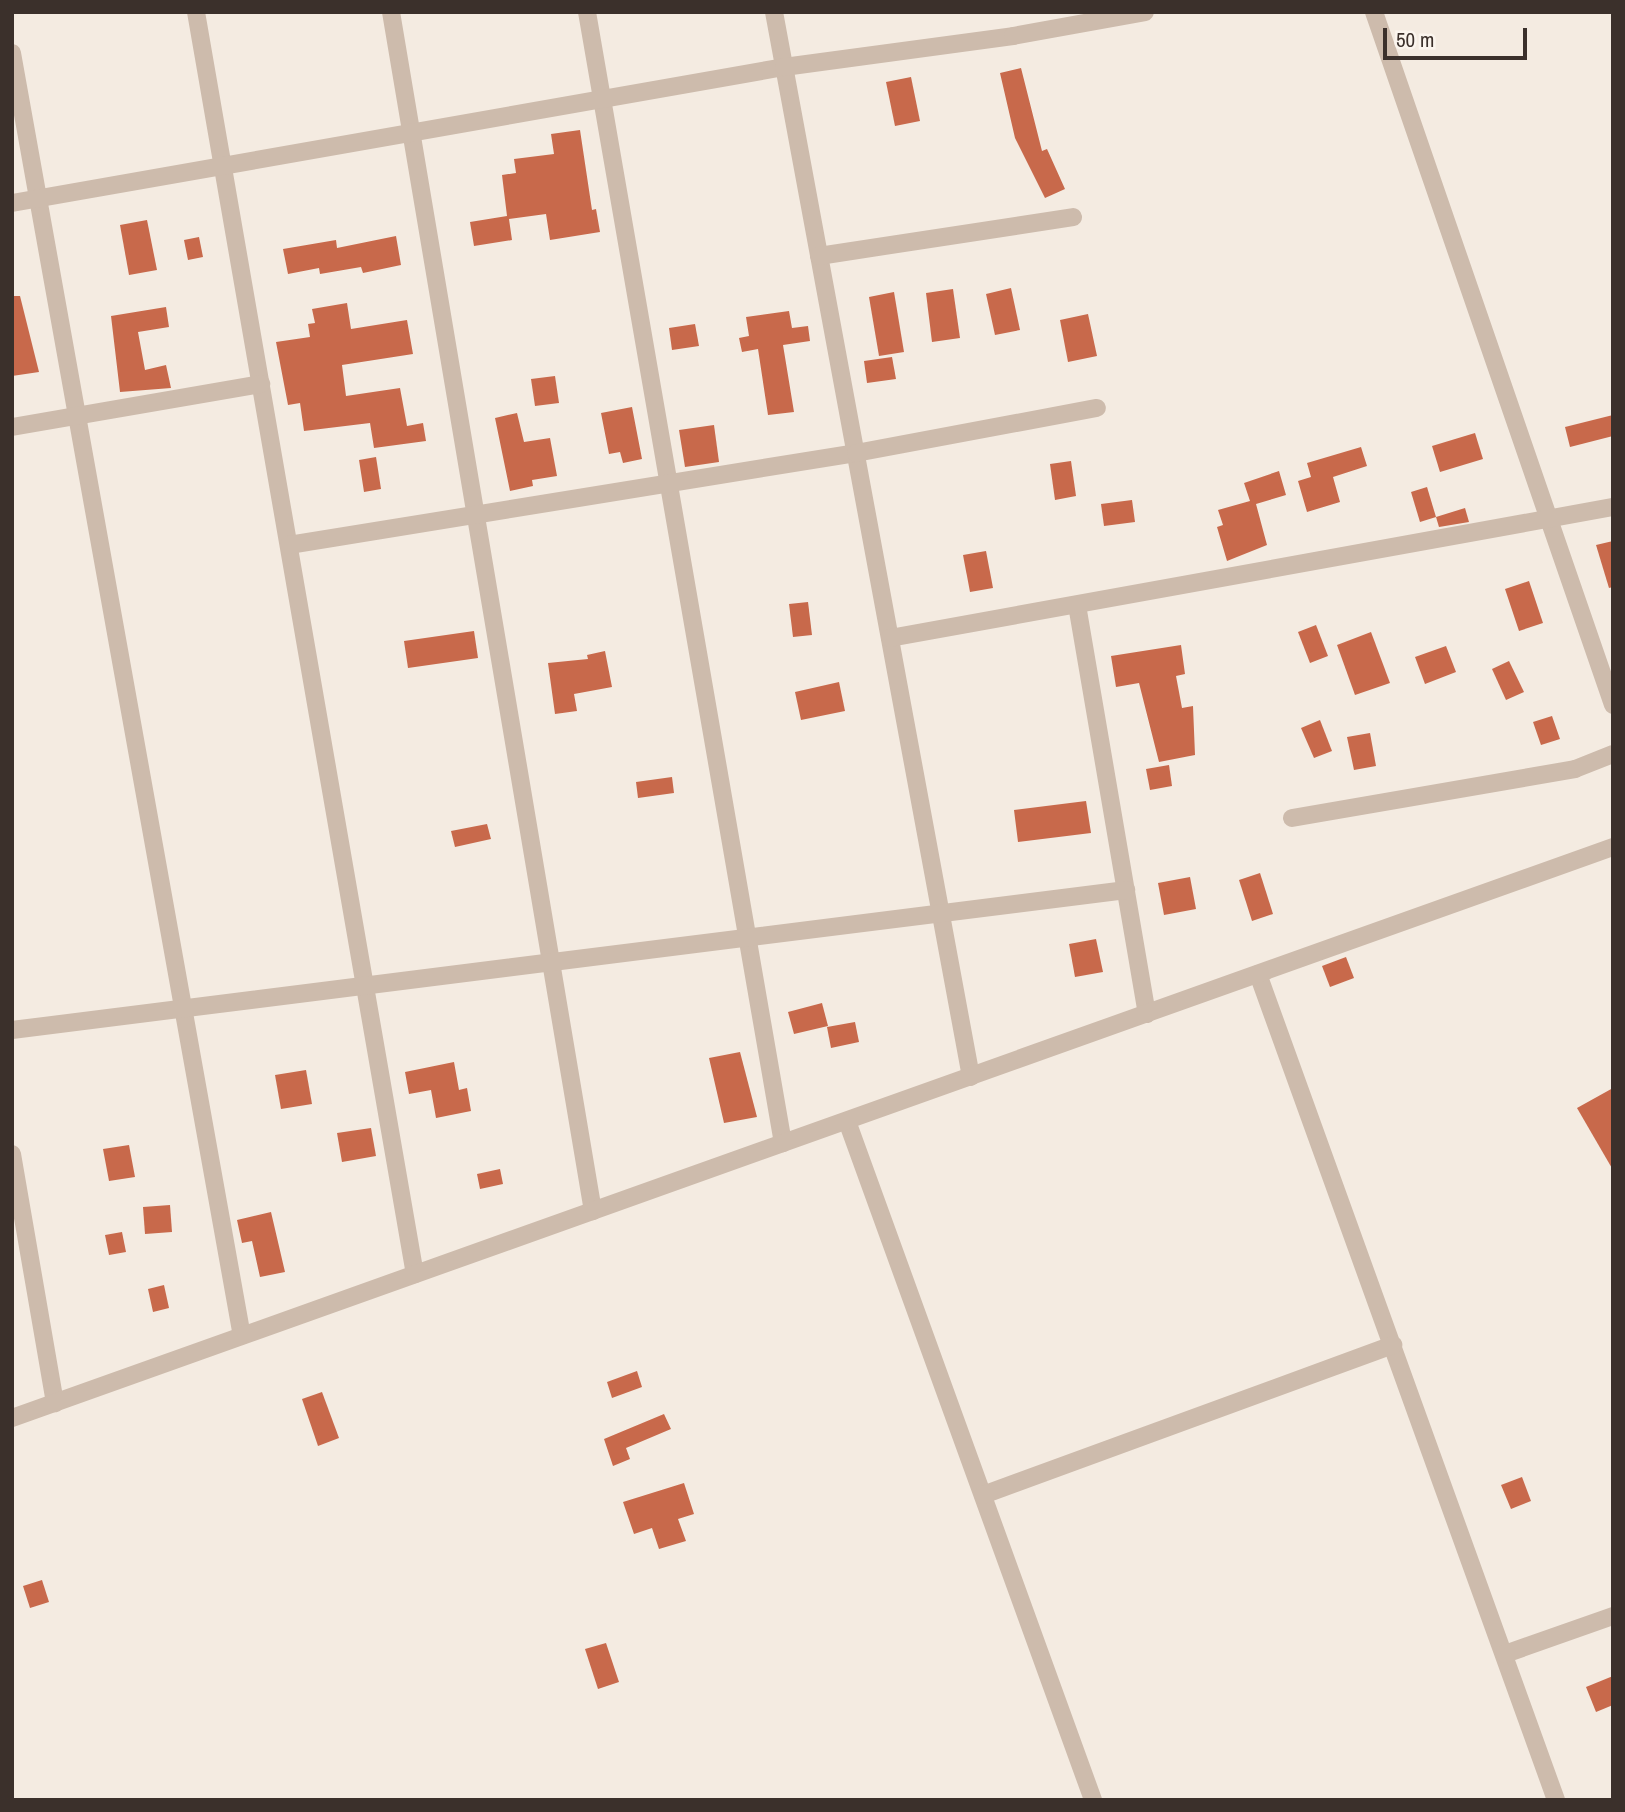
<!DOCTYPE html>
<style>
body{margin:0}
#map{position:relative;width:1625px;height:1812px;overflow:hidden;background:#f4ebe1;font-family:"Archivo Narrow",sans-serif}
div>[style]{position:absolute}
.building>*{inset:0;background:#c8694b}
.minor>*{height:18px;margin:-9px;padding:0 9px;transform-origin:9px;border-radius:9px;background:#cdbbac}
span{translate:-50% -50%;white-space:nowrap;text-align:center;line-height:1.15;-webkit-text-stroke:7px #fbf5ee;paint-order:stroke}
.frame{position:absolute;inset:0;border:14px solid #3b302b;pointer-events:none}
.scale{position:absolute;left:1383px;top:28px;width:144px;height:32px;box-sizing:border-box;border:4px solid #3b302b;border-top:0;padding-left:9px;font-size:21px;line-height:24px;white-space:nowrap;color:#3b302b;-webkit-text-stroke:5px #fbf5ee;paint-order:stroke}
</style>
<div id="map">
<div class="building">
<div style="clip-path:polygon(1021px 68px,1042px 151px,1047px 149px,1065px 189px,1045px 198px,1015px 138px,1000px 73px)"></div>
<div style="clip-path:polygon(911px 77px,920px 121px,895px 126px,886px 82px)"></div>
<div style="clip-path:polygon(580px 130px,592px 210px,596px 209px,600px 232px,550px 240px,546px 214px,509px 219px,512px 240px,474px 246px,470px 222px,507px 216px,502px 175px,516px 173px,514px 159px,554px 154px,551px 134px)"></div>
<div style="clip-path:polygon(147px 220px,157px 270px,129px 275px,120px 225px)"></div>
<div style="clip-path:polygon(396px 236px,401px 265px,363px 273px,361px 267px,320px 274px,319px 268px,288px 274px,283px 249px,336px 240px,337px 248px)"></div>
<div style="clip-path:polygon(199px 237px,203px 257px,188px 260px,184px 240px)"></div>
<div style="clip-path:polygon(1011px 288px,1020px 330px,995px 335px,986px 294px)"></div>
<div style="clip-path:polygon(953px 289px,960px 338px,932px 342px,926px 293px)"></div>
<div style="clip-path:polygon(894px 292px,904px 352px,879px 356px,869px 297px)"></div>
<div style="clip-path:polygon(12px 296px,20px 296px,39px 372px,12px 376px)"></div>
<div style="clip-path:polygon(347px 303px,351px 329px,407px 320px,413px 354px,342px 365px,346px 396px,400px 388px,407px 426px,423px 423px,426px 441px,374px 448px,370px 423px,304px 431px,300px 403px,288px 405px,276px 342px,310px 337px,308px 324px,315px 323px,312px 309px)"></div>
<div style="clip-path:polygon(166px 307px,169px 327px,138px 332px,145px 370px,166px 365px,171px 388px,120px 392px,111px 316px)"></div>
<div style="clip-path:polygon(789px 311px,792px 328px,808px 326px,810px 341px,783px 345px,794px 412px,768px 415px,758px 349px,742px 352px,739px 338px,749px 336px,746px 317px)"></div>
<div style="clip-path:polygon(1088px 314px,1097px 356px,1068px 362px,1060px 320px)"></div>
<div style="clip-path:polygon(695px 324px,699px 346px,672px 350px,669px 328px)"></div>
<div style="clip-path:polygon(892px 357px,896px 379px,867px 383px,864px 361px)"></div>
<div style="clip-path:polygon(555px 376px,559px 403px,535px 406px,531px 379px)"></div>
<div style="clip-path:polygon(632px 407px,642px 459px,623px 463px,620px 452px,609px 454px,601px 413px)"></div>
<div style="clip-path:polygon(517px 413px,524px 442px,550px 438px,557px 476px,532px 480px,533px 486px,510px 491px,495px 418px)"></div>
<div style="clip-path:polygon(1613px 415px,1613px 436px,1570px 447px,1565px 427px)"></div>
<div style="clip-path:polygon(714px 425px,719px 462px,685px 467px,679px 430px)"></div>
<div style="clip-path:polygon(1475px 433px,1483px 459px,1440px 472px,1432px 446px)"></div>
<div style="clip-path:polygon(1361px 447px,1367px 466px,1333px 477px,1340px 502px,1307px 512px,1298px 481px,1311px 477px,1307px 463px)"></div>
<div style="clip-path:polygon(376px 457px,381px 489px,364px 492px,359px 460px)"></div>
<div style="clip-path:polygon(1071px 461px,1076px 496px,1055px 500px,1050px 464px)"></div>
<div style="clip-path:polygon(1279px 471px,1286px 495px,1256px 504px,1267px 545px,1227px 561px,1217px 527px,1223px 525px,1218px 510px,1250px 501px,1244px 483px)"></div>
<div style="clip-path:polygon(1427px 487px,1436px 517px,1420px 522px,1411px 492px)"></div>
<div style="clip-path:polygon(1132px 500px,1135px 522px,1104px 526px,1101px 504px)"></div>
<div style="clip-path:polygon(1465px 508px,1469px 522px,1439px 527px,1436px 517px)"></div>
<div style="clip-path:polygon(1613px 541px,1613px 587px,1609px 588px,1596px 545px)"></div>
<div style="clip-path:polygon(986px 551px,993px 588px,970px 592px,963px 555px)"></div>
<div style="clip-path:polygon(1529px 581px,1543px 623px,1519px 631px,1505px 589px)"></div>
<div style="clip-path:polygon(808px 602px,812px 635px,793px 637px,789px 604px)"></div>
<div style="clip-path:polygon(1316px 625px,1328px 656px,1310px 663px,1298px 632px)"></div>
<div style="clip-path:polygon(474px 631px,478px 658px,408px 668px,404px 641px)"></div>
<div style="clip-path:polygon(1371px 632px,1390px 683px,1355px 695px,1337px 645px)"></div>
<div style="clip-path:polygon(1181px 645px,1185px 674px,1176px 676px,1182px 708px,1193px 706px,1195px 755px,1159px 762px,1139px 683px,1116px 687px,1111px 656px)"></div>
<div style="clip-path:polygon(1446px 646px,1456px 672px,1425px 684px,1415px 657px)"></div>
<div style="clip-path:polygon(605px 651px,612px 687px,574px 694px,577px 711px,555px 714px,548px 663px,588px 659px,587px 655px)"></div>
<div style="clip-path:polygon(1509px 661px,1524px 692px,1506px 700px,1492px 669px)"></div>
<div style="clip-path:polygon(839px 682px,845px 711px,801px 720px,795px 692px)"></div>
<div style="clip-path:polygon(1552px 716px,1560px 739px,1541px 745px,1533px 722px)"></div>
<div style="clip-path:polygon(1320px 720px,1332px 751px,1314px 758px,1301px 728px)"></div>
<div style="clip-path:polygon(1370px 733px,1376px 766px,1354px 770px,1347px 737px)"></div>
<div style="clip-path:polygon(1169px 765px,1172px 786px,1150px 790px,1146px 769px)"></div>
<div style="clip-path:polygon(672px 777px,674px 793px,638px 798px,636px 782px)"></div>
<div style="clip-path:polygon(1086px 801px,1091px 833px,1018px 842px,1014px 810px)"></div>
<div style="clip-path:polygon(487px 824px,491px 839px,455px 847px,451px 831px)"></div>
<div style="clip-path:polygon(1260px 873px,1273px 914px,1252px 921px,1239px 880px)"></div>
<div style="clip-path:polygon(1190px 877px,1196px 909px,1164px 915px,1158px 883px)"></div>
<div style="clip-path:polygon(1096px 939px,1103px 972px,1075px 977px,1069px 944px)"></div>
<div style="clip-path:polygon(1346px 957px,1354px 978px,1330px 987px,1322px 966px)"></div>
<div style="clip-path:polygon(822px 1003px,828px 1026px,794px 1034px,788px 1012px)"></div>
<div style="clip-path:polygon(855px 1022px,859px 1042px,831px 1048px,827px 1027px)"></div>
<div style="clip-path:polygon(740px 1052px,757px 1117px,724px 1123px,709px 1058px)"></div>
<div style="clip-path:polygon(454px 1062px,459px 1090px,467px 1088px,471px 1111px,436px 1118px,431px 1090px,409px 1094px,405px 1072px)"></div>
<div style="clip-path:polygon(306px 1070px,312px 1104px,281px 1109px,275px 1075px)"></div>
<div style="clip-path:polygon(1613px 1088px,1613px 1170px,1577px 1108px)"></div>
<div style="clip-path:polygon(371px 1128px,376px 1156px,342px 1162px,337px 1133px)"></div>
<div style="clip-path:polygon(129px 1145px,135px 1177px,109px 1181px,103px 1149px)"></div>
<div style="clip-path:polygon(500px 1169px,503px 1184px,480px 1189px,477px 1174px)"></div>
<div style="clip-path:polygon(170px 1205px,172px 1232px,145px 1234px,143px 1207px)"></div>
<div style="clip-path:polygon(271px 1212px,285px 1272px,260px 1277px,252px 1241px,242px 1243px,237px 1220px)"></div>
<div style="clip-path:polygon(122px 1232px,126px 1252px,109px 1255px,105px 1235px)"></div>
<div style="clip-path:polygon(164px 1285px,169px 1308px,153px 1312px,148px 1289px)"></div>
<div style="clip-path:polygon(637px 1371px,642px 1387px,612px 1398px,607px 1382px)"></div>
<div style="clip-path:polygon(322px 1392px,339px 1438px,318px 1446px,302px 1399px)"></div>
<div style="clip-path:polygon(664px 1414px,671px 1429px,626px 1448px,630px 1459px,613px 1466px,604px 1439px)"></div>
<div style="clip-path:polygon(1522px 1477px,1531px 1501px,1511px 1509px,1501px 1485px)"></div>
<div style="clip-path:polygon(684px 1483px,694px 1514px,678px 1519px,686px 1541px,659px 1549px,652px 1528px,634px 1534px,623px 1502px)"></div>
<div style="clip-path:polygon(42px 1580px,49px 1602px,30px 1608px,23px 1586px)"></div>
<div style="clip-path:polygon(606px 1643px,619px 1682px,598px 1689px,585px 1649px)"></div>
<div style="clip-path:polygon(1613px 1676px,1613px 1705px,1596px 1712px,1586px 1687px)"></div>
</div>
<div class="minor">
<div style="left:196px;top:12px;width:1281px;rotate:80.16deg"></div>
<div style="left:391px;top:12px;width:1216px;rotate:80.44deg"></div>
<div style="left:587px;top:12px;width:1148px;rotate:80.17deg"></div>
<div style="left:774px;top:12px;width:1083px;rotate:79.52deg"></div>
<div style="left:1374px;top:12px;width:733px;rotate:70.97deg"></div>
<div style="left:12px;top:53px;width:1303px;rotate:79.84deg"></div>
<div style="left:12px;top:203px;width:784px;rotate:-9.99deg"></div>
<div style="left:784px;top:67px;width:231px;rotate:-7.7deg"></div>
<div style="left:1013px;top:36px;width:134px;rotate:-10.3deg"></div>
<div style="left:819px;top:256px;width:257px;rotate:-8.7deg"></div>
<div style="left:12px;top:427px;width:253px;rotate:-9.8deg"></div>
<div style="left:289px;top:545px;width:574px;rotate:-9.22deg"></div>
<div style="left:856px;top:453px;width:245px;rotate:-10.6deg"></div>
<div style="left:1077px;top:605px;width:415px;rotate:80.3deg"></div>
<div style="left:890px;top:638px;width:735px;rotate:-10.27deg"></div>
<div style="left:1292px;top:818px;width:287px;rotate:-9.8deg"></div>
<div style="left:1575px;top:769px;width:41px;rotate:-21.5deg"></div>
<div style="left:1258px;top:974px;width:878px;rotate:70.16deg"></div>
<div style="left:12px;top:1030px;width:1123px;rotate:-7.16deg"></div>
<div style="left:847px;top:1121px;width:722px;rotate:70.08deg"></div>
<div style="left:12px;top:1154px;width:253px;rotate:80.2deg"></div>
<div style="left:12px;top:1418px;width:1700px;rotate:-19.63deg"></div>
<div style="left:983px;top:1495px;width:437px;rotate:-20.1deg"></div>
<div style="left:1505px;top:1654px;width:114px;rotate:-19.4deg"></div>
</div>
<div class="frame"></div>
<div class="scale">50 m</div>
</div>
